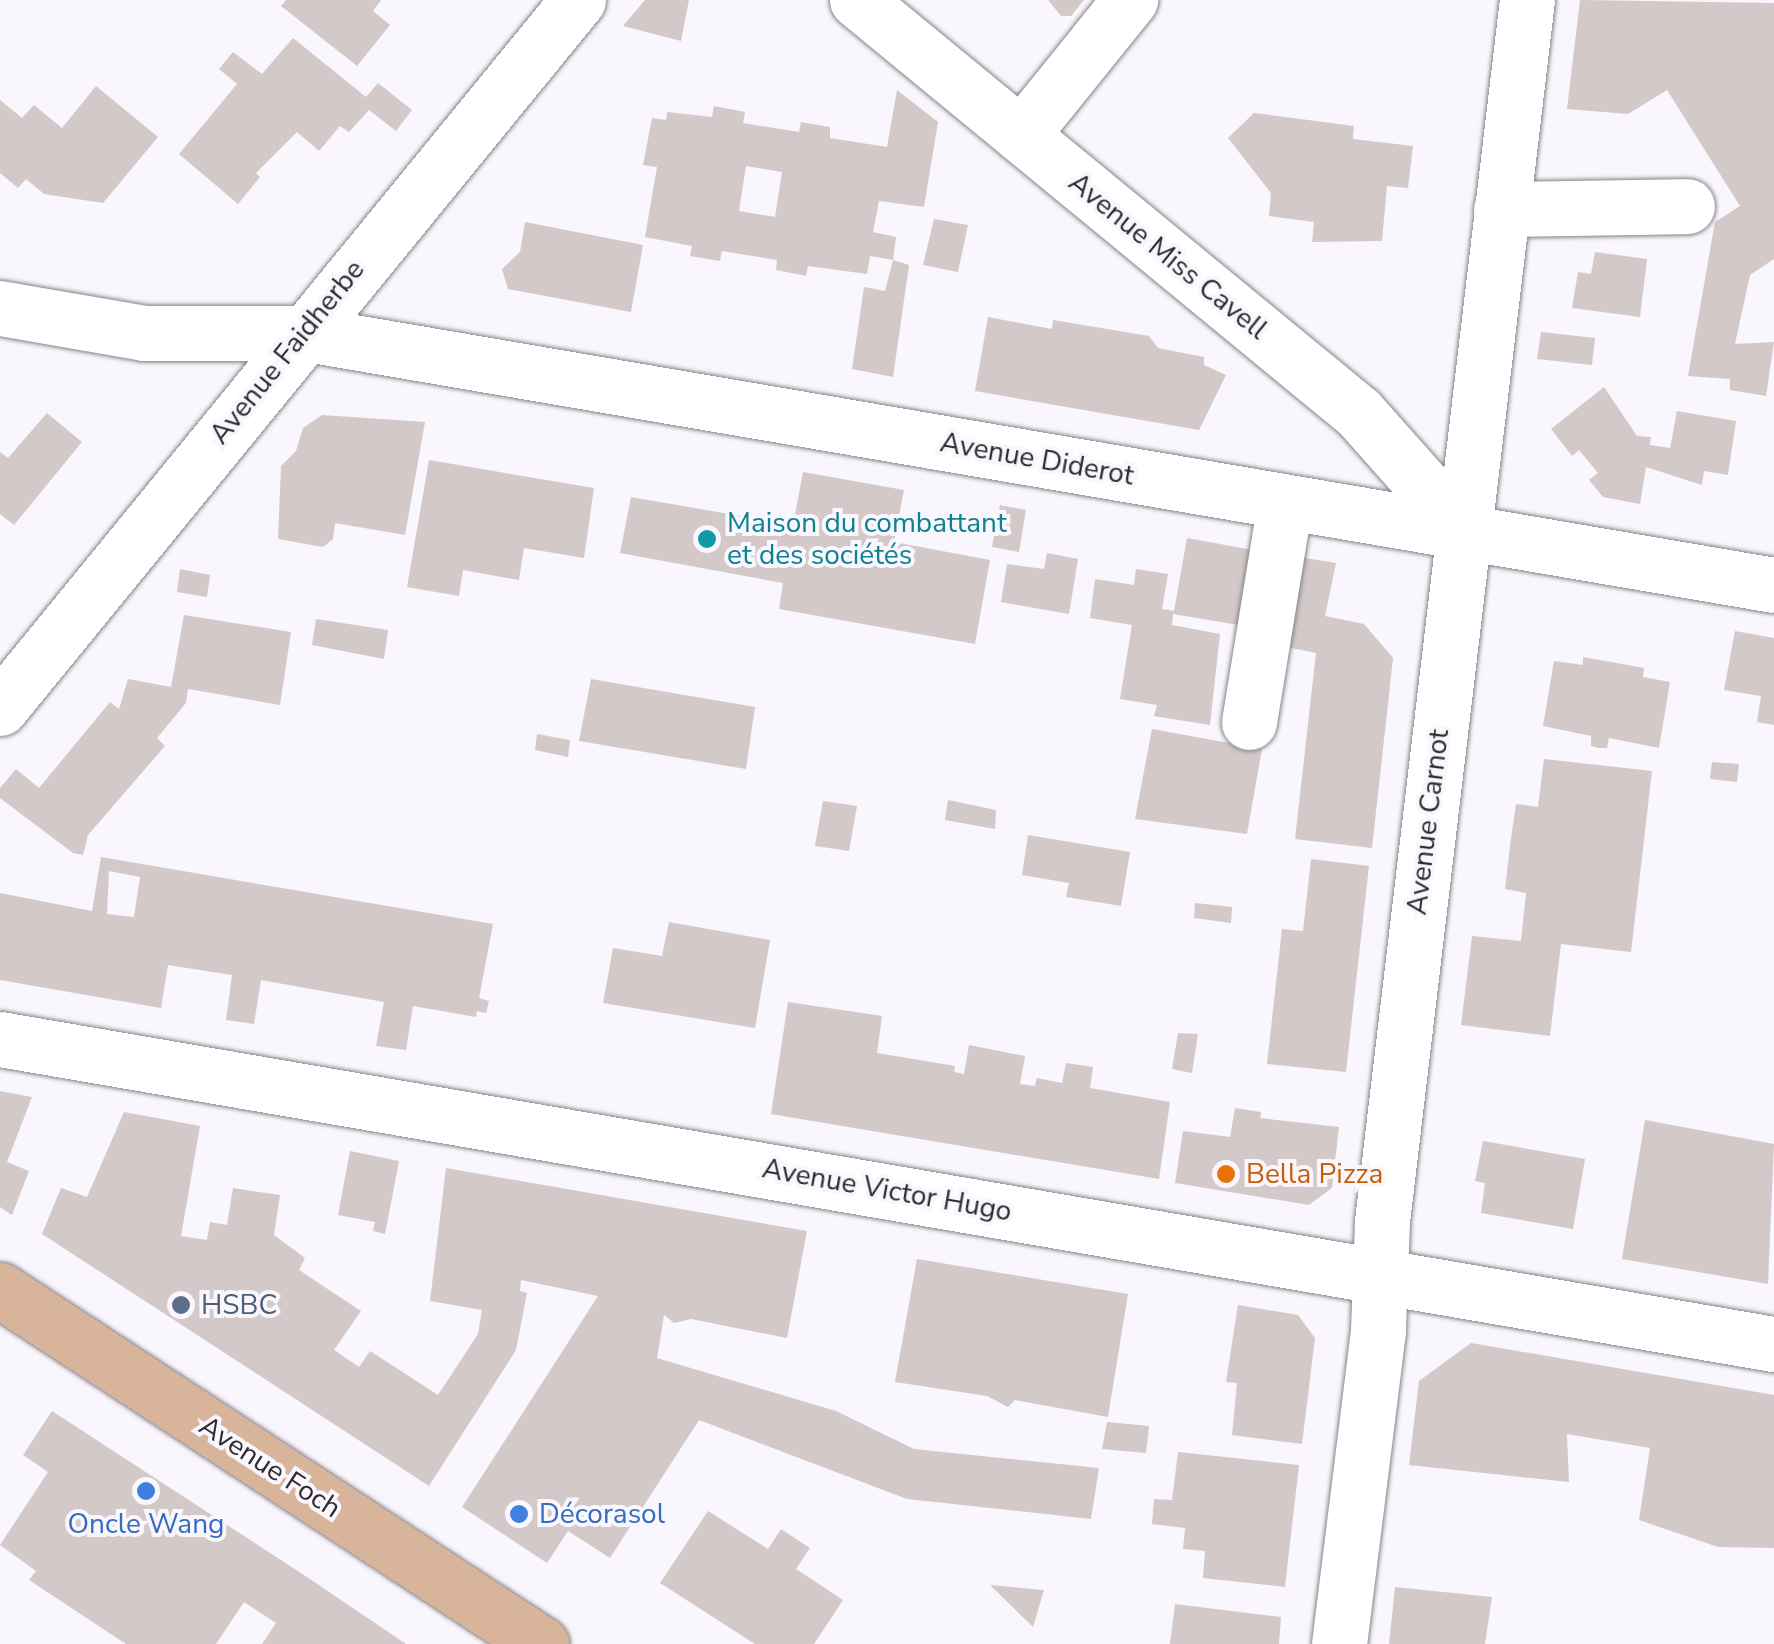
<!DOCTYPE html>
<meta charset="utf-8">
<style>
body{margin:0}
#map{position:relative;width:1774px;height:1644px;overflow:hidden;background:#f9f6fd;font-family:"Nunito Sans",sans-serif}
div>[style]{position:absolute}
.building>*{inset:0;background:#d2c9c8}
.roads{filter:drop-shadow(0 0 2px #86838a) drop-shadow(0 0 2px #86838a)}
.minor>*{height:55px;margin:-27.5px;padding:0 27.5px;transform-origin:27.5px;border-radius:27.5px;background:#fff}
.major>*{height:55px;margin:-27.5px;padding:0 27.5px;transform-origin:27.5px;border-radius:27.5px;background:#d7b49a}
.dots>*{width:28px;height:28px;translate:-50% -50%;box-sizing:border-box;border:5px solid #f9f6fd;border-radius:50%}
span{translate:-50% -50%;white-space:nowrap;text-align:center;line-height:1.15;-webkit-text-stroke:8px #f9f6fd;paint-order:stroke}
.street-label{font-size:28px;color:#2c2b2e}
.culture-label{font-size:28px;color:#0d838f}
.left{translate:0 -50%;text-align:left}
.food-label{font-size:28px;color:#c56008}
.service-label{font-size:28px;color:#4e5e75}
.shop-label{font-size:28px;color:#366cbe}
</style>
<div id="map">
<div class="building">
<div style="clip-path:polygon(286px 0,381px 0,373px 11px,390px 25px,357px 66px,281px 6px)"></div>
<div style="clip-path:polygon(645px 0,689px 0,681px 41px,623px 26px)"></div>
<div style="clip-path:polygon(1048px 0,1084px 0,1071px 16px,1061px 16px)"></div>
<div style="clip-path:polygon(1580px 0,1774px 3px,1774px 259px,1750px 275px,1735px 344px,1774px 342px,1766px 396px,1730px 390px,1730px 379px,1688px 376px,1715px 222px,1740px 206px,1667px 90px,1628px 114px,1567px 109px)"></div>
<div style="clip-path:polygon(293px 38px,366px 97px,378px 83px,412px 110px,396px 131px,369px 110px,349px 132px,340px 126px,319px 151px,297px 132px,256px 173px,260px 177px,238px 204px,179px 154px,237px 84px,219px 69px,233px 52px,262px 74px)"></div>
<div style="clip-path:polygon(96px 86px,158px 137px,103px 203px,44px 194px,26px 179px,18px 188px,0 173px,0 100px,22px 118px,34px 105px,62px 128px)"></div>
<div style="clip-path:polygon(evenodd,897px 90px,938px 122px,924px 207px,879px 201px,873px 232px,896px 237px,893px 260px,870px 256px,867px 274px,808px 266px,806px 276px,776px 270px,777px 260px,722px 251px,720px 261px,690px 256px,692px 246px,645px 237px,657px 167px,643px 165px,652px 118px,666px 120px,667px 112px,712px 117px,714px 106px,745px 112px,743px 123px,799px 132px,801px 122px,830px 127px,830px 138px,887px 147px,897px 90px,746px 166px,782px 172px,775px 217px,739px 211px,746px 166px)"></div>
<div style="clip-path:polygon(1254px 113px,1354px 126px,1353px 139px,1413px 146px,1408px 188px,1387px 186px,1382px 241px,1312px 242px,1314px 222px,1269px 216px,1271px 193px,1228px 138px)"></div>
<div style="clip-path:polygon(934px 219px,968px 225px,958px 272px,923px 265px)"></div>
<div style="clip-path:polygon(525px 222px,643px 245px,631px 312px,508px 289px,502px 269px,520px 252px)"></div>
<div style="clip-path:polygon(1595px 252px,1647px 259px,1640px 317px,1572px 308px,1578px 272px,1591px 274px)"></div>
<div style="clip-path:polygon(893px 260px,909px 265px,893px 377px,852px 369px,864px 287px,885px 291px)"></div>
<div style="clip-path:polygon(988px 317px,1052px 329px,1053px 320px,1149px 336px,1158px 348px,1204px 357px,1204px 365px,1226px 375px,1199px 430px,975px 391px)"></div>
<div style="clip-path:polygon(1541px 332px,1595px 338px,1592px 365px,1537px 359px)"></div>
<div style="clip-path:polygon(1604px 387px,1637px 436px,1651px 437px,1650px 445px,1670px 448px,1677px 411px,1736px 421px,1728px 475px,1704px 471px,1702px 485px,1646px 467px,1640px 504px,1603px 497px,1589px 480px,1598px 473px,1579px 450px,1572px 456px,1551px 429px)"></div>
<div style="clip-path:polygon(47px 413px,82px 442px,14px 525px,0 514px,0 452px,8px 458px)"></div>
<div style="clip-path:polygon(322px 415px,425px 422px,405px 535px,335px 523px,333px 539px,323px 547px,278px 539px,281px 466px,296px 451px,303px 428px)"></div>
<div style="clip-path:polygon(429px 460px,594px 488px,584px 558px,524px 548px,519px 580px,463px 570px,459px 596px,407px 587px)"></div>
<div style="clip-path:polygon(803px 472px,904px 490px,894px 542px,990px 560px,975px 644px,779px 609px,783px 583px,620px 553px,631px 497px,793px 525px)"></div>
<div style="clip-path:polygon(1000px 505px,1026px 510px,1019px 552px,992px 547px)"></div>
<div style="clip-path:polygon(1187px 538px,1253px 550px,1239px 625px,1173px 614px,1172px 625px,1220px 634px,1210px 725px,1154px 716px,1157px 705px,1120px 699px,1132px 625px,1090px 618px,1095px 579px,1134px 585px,1136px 569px,1168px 574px,1162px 609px,1174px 611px)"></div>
<div style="clip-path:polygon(1047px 553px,1078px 559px,1069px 614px,1001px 602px,1007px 564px,1044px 569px)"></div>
<div style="clip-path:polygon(1293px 556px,1336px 563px,1325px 616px,1364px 624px,1393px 658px,1372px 848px,1295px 839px,1316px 653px,1277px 645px)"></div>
<div style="clip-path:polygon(180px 569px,210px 575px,207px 597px,177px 592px)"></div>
<div style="clip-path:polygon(184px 615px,291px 632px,280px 705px,188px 689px,186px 703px,157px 738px,165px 746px,88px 835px,83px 855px,73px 853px,0 798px,0 788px,16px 769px,39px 788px,110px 702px,119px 709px,128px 679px,171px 687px)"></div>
<div style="clip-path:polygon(316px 619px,388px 630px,384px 659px,312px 645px)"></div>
<div style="clip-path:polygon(1735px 631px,1774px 638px,1774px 725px,1757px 722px,1761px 696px,1724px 690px)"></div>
<div style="clip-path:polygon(1583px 657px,1644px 668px,1643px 677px,1670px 682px,1659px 748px,1609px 738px,1607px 748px,1598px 748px,1591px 746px,1591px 736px,1543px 726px,1554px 661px,1583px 665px)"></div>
<div style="clip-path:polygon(591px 679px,755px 707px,746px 769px,579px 741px)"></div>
<div style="clip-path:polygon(1152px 729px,1262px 749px,1247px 834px,1135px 819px)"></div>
<div style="clip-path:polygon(537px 734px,570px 740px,568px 757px,535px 750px)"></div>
<div style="clip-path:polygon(1544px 759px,1652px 771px,1631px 952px,1561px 944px,1550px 1036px,1461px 1025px,1472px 936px,1521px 941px,1526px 893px,1505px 889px,1510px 846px,1516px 804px,1538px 807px)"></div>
<div style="clip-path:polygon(1712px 762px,1739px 764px,1737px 782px,1710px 779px)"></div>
<div style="clip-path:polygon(948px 800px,996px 810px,995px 829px,945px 820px)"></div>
<div style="clip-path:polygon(823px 801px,857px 806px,849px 851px,815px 846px)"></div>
<div style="clip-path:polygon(1028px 835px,1130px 852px,1121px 906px,1066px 897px,1069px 883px,1022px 875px)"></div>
<div style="clip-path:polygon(evenodd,101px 857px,493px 924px,479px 998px,489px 1001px,486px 1013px,477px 1011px,476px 1017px,413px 1006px,406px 1050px,376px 1046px,384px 1002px,261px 980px,254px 1024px,226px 1020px,232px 975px,168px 965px,161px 1008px,0 980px,0 893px,92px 911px,101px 857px,109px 871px,140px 877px,134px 917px,107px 914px,109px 871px)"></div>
<div style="clip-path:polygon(1311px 859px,1369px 866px,1346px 1072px,1267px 1064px,1282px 929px,1303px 931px)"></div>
<div style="clip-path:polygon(1195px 903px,1232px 907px,1231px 923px,1194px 918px)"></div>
<div style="clip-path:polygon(669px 922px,770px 940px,755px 1028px,603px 1003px,613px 948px,662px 956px)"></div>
<div style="clip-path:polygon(788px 1002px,882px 1016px,877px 1053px,955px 1066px,954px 1072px,964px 1074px,969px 1045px,1025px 1056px,1020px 1084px,1035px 1086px,1037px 1078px,1062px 1083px,1066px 1063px,1093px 1067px,1090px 1088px,1170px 1102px,1159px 1179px,771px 1114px)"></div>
<div style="clip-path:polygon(1178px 1033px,1198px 1034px,1192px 1073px,1172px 1069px)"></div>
<div style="clip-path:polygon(0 1091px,32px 1097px,7px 1162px,29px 1171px,12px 1215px,0 1207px)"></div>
<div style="clip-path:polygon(1235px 1108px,1261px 1112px,1260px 1118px,1339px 1127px,1332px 1188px,1309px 1205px,1175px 1183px,1183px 1131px,1230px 1137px)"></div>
<div style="clip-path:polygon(124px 1112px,200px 1126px,181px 1236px,207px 1240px,210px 1222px,227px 1225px,233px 1188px,280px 1195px,274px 1235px,305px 1258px,299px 1270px,361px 1311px,334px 1350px,359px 1367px,370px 1351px,438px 1395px,478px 1334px,482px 1310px,430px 1301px,446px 1168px,807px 1231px,787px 1338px,691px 1319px,674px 1323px,664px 1315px,657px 1358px,836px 1411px,914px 1449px,1099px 1468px,1091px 1519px,907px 1499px,699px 1420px,610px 1558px,568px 1531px,547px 1563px,462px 1507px,598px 1296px,521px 1280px,520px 1291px,527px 1293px,516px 1350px,429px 1486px,42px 1234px,61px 1188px,87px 1197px)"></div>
<div style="clip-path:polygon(1645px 1120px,1774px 1144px,1768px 1284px,1622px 1259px)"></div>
<div style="clip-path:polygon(1483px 1141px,1585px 1159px,1573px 1229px,1481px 1213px,1485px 1183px,1475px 1181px)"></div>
<div style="clip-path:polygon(350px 1151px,399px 1161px,385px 1234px,373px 1231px,375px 1222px,338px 1215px)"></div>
<div style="clip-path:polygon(917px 1259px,1128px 1294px,1108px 1417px,1015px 1400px,1008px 1407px,987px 1396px,895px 1382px)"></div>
<div style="clip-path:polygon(1238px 1305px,1298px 1315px,1315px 1338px,1302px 1444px,1232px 1435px,1237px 1383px,1226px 1382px)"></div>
<div style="clip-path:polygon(1471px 1343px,1774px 1395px,1774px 1548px,1718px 1547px,1639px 1520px,1650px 1448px,1567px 1434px,1569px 1482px,1409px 1465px,1419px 1381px)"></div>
<div style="clip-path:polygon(52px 1411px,307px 1577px,406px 1644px,262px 1644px,276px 1623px,244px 1602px,216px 1644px,126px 1644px,29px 1580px,36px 1571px,0 1545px,48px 1472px,23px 1455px)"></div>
<div style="clip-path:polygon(1107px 1422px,1149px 1426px,1146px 1453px,1102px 1449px)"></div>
<div style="clip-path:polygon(1178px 1452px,1299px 1465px,1285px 1587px,1203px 1578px,1205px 1551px,1183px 1549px,1185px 1528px,1152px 1524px,1154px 1499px,1172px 1500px)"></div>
<div style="clip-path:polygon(708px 1511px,768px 1549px,781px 1529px,810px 1548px,796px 1569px,843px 1600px,814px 1644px,755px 1644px,660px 1583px)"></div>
<div style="clip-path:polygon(990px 1585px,1044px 1590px,1033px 1627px)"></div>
<div style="clip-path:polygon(1395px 1587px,1492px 1597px,1485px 1644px,1389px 1644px)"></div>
<div style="clip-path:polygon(1175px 1604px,1281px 1617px,1279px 1644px,1170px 1644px)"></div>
</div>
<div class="roads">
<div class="minor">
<div style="left:857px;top:0;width:650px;rotate:39.44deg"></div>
<div style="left:1359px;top:413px;width:155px;rotate:48.4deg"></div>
<div style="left:1021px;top:135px;width:174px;rotate:-51.1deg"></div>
<div style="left:1501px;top:209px;width:186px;rotate:-0.9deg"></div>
<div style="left:0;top:308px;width:146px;rotate:9.8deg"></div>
<div style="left:144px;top:333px;width:157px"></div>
<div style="left:301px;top:333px;width:1494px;rotate:9.71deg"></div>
<div style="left:0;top:708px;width:914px;rotate:-50.77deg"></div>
<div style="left:1249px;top:722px;width:223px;rotate:-80.7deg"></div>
<div style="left:0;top:1039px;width:1800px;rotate:9.76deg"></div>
<div style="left:1339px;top:1644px;width:316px;rotate:-82.9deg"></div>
<div style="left:1378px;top:1330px;width:109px;rotate:-87.9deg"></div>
<div style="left:1382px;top:1221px;width:1230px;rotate:-83.23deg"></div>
</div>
<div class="major">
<div style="left:0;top:1290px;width:647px;rotate:33.2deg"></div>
</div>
</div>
<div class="dots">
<div style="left:707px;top:539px;background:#0f9aa8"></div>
<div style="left:1226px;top:1174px;background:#e8710a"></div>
<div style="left:181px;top:1305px;background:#5c6f8a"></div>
<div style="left:146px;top:1491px;background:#3f7fe0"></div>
<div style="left:519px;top:1514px;background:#3f7fe0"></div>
</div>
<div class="street-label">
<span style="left:1168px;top:256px;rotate:39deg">Avenue Miss Cavell</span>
<span style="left:287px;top:352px;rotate:-51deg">Avenue Faidherbe</span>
<span style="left:1037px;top:459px;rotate:10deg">Avenue Diderot</span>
<span style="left:1428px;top:822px;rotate:-83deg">Avenue Carnot</span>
<span style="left:887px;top:1190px;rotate:10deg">Avenue Victor Hugo</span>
<span style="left:270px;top:1467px;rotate:33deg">Avenue Foch</span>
</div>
<div class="culture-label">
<span class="left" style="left:727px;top:539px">Maison du combattant<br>et des sociétés</span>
</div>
<div class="food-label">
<span class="left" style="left:1246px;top:1174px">Bella Pizza</span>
</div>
<div class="service-label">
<span class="left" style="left:201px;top:1305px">HSBC</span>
</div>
<div class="shop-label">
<span class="left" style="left:539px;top:1514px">Décorasol</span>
<span style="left:146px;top:1524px">Oncle Wang</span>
</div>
</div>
